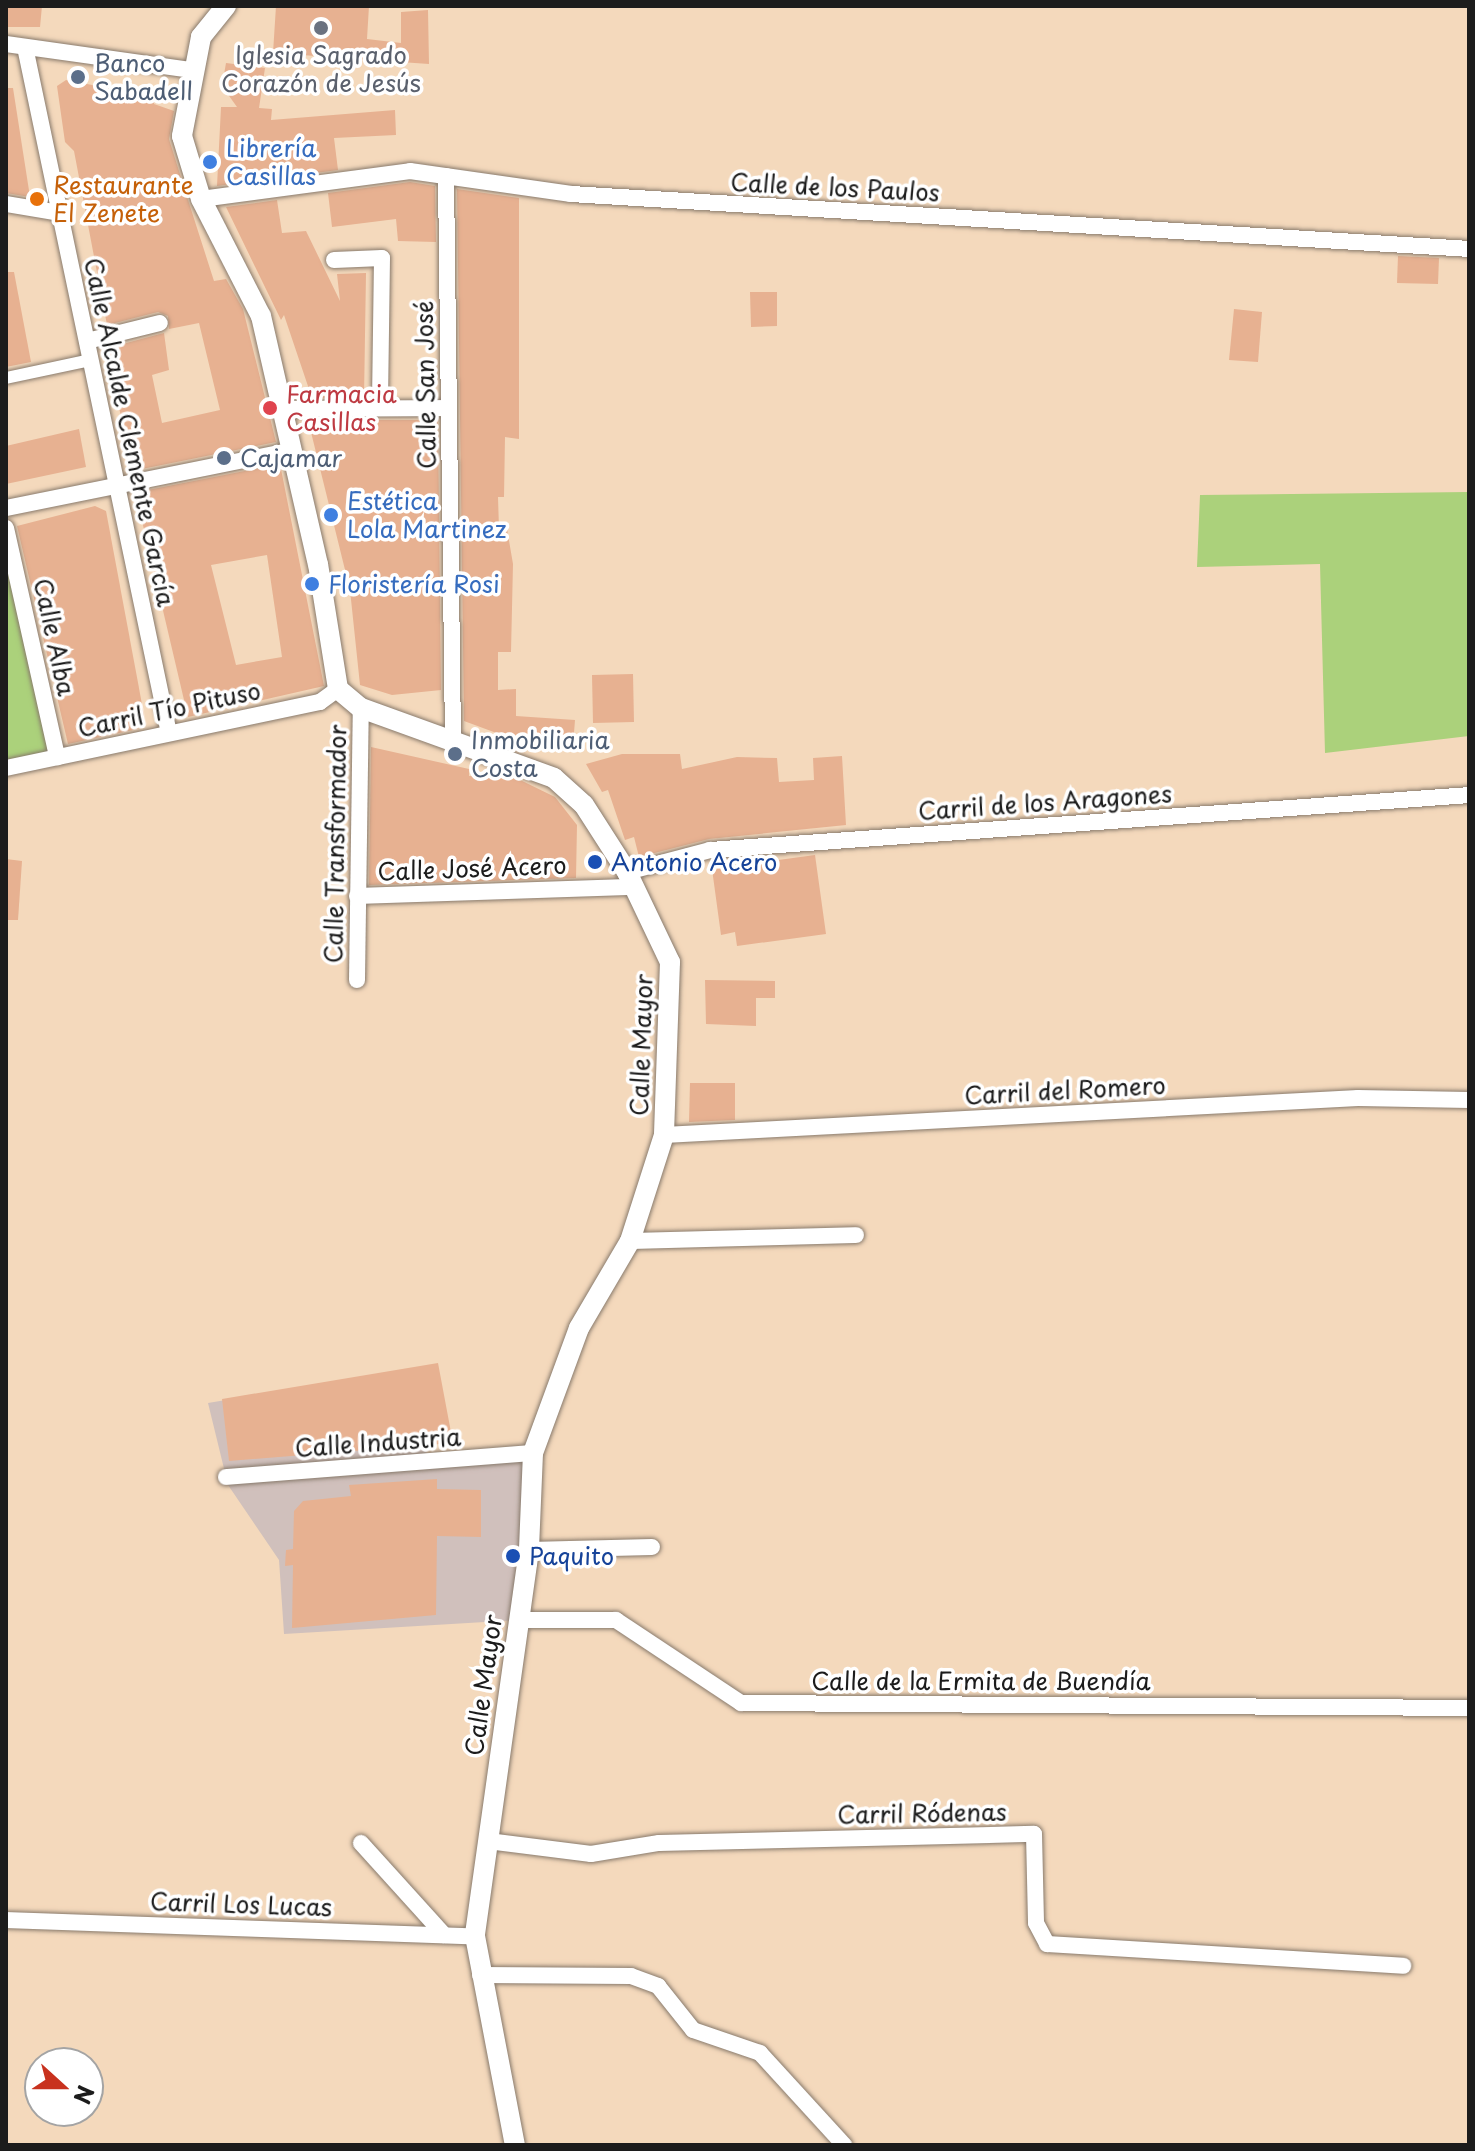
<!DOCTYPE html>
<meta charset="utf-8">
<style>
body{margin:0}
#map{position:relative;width:1475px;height:2151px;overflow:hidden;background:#f4d9bc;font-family:"Playpen Sans",sans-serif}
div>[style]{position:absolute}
.industrial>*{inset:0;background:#d0c0bc}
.green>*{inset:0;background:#abd17b}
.building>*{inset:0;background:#e7b191}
.roads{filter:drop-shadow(0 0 2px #887a6c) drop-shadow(0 0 2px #887a6c)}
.pedestrian>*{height:12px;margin:-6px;padding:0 6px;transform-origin:6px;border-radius:6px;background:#fff}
.minor>*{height:16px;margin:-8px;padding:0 8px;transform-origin:8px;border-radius:8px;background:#fff}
.tertiary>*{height:20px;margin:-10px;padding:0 10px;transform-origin:10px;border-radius:10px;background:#fff}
.dots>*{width:22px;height:22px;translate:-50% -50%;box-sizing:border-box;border:4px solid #fff;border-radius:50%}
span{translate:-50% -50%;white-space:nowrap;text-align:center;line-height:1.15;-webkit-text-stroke:7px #fff;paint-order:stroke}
.worship-label{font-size:24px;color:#5b616d}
.service-label{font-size:24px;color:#4e5e75}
.left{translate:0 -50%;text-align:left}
.shop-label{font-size:24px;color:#366cbe}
.food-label{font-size:24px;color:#c56008}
.street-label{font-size:24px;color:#1c1c1c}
.health-label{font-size:24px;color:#be3a42}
.transit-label{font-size:24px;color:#164399}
.frame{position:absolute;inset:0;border:8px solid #1c1c1c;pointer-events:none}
.north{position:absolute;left:24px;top:2047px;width:80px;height:80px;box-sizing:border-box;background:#fff;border:2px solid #a4a4a4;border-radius:50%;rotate:111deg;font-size:22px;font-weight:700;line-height:32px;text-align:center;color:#1c1c1c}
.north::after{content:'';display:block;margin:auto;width:28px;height:36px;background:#c8321e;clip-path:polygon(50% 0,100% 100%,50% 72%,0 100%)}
</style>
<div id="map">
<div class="industrial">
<div style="clip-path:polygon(415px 1368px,428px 1464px,533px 1453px,518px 1620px,284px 1634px,279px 1560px,228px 1485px,208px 1403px)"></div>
</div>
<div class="green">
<div style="clip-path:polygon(1469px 492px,1469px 736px,1325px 753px,1320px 564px,1197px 567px,1200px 495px)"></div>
<div style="clip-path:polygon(6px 533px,55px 756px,6px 766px)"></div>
</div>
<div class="building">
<div style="clip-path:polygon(6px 6px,42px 6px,40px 27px,6px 27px)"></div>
<div style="clip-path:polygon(276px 6px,369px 6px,367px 39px,401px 43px,401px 12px,428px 10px,429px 64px,273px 53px)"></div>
<div style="clip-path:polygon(226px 63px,265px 68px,259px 108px,272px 109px,271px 120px,395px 110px,396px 135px,334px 138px,338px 170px,217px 186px,221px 107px,237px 107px,222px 86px)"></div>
<div style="clip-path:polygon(66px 80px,155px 97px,154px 104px,174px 111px,169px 139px,189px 203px,214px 281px,226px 279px,243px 309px,276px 442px,132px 471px,108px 353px,115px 346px,164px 333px,169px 370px,152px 375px,162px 423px,220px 410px,199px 323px,169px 329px,168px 316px,158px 312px,107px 325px,74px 151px,65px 142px,57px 86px)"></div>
<div style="clip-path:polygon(6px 88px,13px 88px,30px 197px,6px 193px)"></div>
<div style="clip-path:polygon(410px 182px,435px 186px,436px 242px,398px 241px,396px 219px,332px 227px,328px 193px)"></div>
<div style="clip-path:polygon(457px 189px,519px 198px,519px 439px,505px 437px,504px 497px,498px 497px,499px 529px,507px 529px,513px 564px,511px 652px,498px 652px,498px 690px,516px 689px,516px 716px,575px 720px,573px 746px,526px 744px,464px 721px)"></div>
<div style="clip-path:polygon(277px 200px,282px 233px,306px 231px,340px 301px,337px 274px,366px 273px,364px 398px,312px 398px,284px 315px,281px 320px,226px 207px)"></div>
<div style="clip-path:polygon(1398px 256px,1439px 258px,1438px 284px,1397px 283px)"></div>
<div style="clip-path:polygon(6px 272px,14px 272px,31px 362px,6px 367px)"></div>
<div style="clip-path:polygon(750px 292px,777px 292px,777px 326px,751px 327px)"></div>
<div style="clip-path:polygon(1234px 309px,1262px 312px,1258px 362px,1229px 360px)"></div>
<div style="clip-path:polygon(308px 420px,438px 420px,441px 690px,392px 695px,360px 685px,350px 590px)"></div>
<div style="clip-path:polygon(79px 429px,86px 467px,6px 484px,6px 446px)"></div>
<div style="clip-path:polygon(evenodd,280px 464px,324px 686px,188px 717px,138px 504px,148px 490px,280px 464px,267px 555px,282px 657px,236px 665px,211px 565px,267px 555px)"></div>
<div style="clip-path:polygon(95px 506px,106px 511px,144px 715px,138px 729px,68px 744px,17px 526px)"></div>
<div style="clip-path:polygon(633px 674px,634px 722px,593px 723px,592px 675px)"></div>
<div style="clip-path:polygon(371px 747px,469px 769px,469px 776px,512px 776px,555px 797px,577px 825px,576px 878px,369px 885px)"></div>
<div style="clip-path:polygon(622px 754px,680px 754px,682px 769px,737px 757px,777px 758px,779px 782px,814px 780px,813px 758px,842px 756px,846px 825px,709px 839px,639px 857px,634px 837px,625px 840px,608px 790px,602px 792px,586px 764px)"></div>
<div style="clip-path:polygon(815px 855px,826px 934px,737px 946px,735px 932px,721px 935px,712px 869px)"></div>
<div style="clip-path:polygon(6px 859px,22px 861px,18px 920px,6px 920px)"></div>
<div style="clip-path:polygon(705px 980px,775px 981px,775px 998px,756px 998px,756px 1026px,706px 1024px)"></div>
<div style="clip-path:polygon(690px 1083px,735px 1083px,735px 1120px,689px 1122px)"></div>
<div style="clip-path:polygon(438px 1363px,453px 1443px,229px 1461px,222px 1399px)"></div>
<div style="clip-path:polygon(437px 1479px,437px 1489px,481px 1490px,481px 1537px,437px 1536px,436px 1615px,292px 1628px,293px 1565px,285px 1566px,286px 1550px,293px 1549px,294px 1511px,303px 1501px,351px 1496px,349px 1485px)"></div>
</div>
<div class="roads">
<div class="pedestrian">
<div style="left:6px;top:378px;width:87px;rotate:-12deg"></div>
</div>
<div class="minor">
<div style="left:6px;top:44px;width:186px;rotate:8deg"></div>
<div style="left:25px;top:47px;width:701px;rotate:78.15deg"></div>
<div style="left:446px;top:176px;width:561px;rotate:89.29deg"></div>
<div style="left:201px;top:199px;width:211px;rotate:-7.6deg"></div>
<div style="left:410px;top:171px;width:163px;rotate:8.1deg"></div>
<div style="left:571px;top:194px;width:900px;rotate:3.5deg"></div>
<div style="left:6px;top:204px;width:55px;rotate:9.5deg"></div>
<div style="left:334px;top:260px;width:48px;rotate:-2.4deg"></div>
<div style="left:382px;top:258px;width:150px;rotate:90.8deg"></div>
<div style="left:87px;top:341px;width:75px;rotate:-13.9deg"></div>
<div style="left:284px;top:409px;width:165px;rotate:-0.3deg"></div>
<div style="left:6px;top:508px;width:293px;rotate:-11.4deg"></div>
<div style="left:6px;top:528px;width:235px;rotate:77.4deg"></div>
<div style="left:6px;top:768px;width:321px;rotate:-11.9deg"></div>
<div style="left:320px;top:702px;width:22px;rotate:-36deg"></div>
<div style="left:627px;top:872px;width:86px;rotate:-14.8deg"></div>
<div style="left:710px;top:850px;width:761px;rotate:-4.14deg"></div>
<div style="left:357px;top:896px;width:278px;rotate:-1.9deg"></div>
<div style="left:357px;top:980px;width:272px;rotate:-89.2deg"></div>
<div style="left:664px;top:1135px;width:695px;rotate:-3.05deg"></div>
<div style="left:1358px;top:1098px;width:111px;rotate:1deg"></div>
<div style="left:630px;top:1241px;width:226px;rotate:-1.5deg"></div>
<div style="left:226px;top:1477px;width:308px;rotate:-4.5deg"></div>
<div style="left:529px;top:1550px;width:123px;rotate:-1.4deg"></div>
<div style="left:518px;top:1620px;width:98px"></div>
<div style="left:616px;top:1620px;width:150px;rotate:33.6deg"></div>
<div style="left:741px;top:1703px;width:728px;rotate:0.39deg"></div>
<div style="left:488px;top:1841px;width:104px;rotate:7.2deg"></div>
<div style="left:591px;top:1854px;width:69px;rotate:-9.2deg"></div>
<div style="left:659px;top:1843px;width:375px;rotate:-1.4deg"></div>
<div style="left:1034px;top:1834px;width:89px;rotate:88.7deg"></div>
<div style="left:1036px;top:1923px;width:24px;rotate:62deg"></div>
<div style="left:1047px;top:1944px;width:357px;rotate:3.5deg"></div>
<div style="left:361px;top:1843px;width:124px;rotate:47.9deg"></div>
<div style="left:6px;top:1920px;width:469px;rotate:2deg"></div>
<div style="left:480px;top:1975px;width:151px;rotate:0.4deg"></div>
<div style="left:631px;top:1976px;width:29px;rotate:20deg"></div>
<div style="left:658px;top:1986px;width:56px;rotate:51.5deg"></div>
<div style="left:693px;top:2030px;width:71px;rotate:18.9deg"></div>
<div style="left:760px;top:2053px;width:125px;rotate:47.6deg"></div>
</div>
<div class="tertiary">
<div style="left:226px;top:6px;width:40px;rotate:129deg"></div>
<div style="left:201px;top:37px;width:101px;rotate:100.9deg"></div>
<div style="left:182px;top:136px;width:66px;rotate:73.2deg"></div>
<div style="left:201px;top:199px;width:131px;rotate:62.9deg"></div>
<div style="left:261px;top:316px;width:254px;rotate:77.1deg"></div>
<div style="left:318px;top:564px;width:127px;rotate:80.9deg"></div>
<div style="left:338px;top:689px;width:30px;rotate:40deg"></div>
<div style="left:361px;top:708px;width:205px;rotate:19.9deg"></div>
<div style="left:554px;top:778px;width:40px;rotate:42deg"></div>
<div style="left:584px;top:805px;width:80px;rotate:57.3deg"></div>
<div style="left:627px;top:872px;width:100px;rotate:64.5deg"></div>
<div style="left:670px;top:962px;width:173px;rotate:92deg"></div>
<div style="left:664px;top:1135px;width:111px;rotate:107.8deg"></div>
<div style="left:630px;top:1241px;width:101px;rotate:120.4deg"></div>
<div style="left:579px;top:1328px;width:133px;rotate:110.2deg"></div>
<div style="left:533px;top:1453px;width:97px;rotate:92.4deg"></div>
<div style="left:529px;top:1550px;width:390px;rotate:98deg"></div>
<div style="left:475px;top:1936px;width:213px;rotate:79.2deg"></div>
</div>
</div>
<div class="dots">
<div style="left:321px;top:28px;background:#6b7280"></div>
<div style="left:78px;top:77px;background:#5c6f8a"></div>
<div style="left:210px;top:162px;background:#3f7fe0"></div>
<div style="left:37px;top:199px;background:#e8710a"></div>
<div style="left:270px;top:408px;background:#e0444e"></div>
<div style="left:224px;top:458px;background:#5c6f8a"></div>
<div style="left:331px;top:515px;background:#3f7fe0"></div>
<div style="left:312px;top:584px;background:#3f7fe0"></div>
<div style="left:455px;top:754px;background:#5c6f8a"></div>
<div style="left:595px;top:862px;background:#1a4fb4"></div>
<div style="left:513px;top:1556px;background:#1a4fb4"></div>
</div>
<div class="worship-label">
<span style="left:321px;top:69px">Iglesia Sagrado<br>Corazón de Jesús</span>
</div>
<div class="service-label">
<span class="left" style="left:94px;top:77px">Banco<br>Sabadell</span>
<span class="left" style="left:240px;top:458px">Cajamar</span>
<span class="left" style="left:471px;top:754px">Inmobiliaria<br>Costa</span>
</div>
<div class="shop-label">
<span class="left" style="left:226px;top:162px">Librería<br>Casillas</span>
<span class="left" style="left:347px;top:515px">Estética<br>Lola Martinez</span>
<span class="left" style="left:328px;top:584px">Floristería Rosi</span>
</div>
<div class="food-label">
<span class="left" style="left:53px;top:199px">Restaurante<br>El Zenete</span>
</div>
<div class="street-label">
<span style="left:835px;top:187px;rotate:3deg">Calle de los Paulos</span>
<span style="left:425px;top:385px;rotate:-91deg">Calle San José</span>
<span style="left:130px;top:432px;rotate:78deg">Calle Alcalde Clemente García</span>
<span style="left:55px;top:637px;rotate:78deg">Calle Alba</span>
<span style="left:169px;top:709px;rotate:-12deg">Carril Tío Pituso</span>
<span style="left:1045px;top:802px;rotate:-4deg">Carril de los Aragones</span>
<span style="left:335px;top:844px;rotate:-89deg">Calle Transformador</span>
<span style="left:472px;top:868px;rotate:-2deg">Calle José Acero</span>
<span style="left:641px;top:1045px;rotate:-88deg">Calle Mayor</span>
<span style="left:1065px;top:1090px;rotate:-3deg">Carril del Romero</span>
<span style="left:378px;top:1442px;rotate:-4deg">Calle Industria</span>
<span style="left:981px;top:1681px">Calle de la Ermita de Buendía</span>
<span style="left:483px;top:1685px;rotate:-82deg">Calle Mayor</span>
<span style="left:922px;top:1813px;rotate:-1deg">Carril Ródenas</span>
<span style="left:241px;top:1904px;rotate:2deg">Carril Los Lucas</span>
</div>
<div class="health-label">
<span class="left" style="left:286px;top:408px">Farmacia<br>Casillas</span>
</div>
<div class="transit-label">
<span class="left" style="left:611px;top:862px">Antonio Acero</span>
<span class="left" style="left:529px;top:1556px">Paquito</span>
</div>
<div class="frame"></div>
<div class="north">N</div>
</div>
